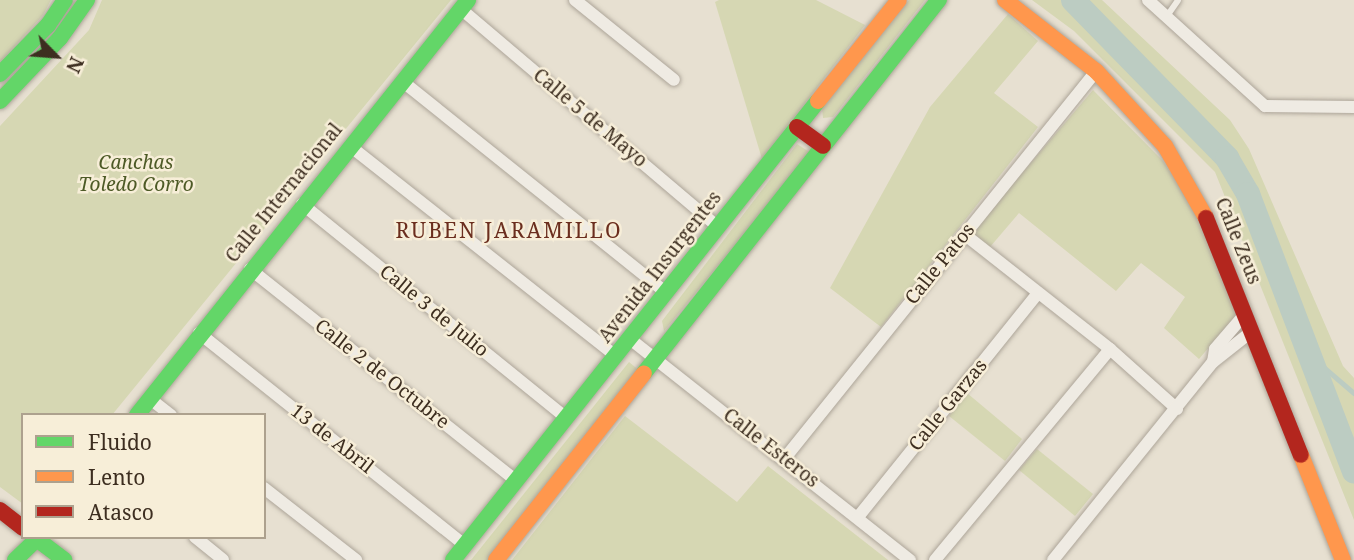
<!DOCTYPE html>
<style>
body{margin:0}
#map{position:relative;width:1354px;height:560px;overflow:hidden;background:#e7e0d1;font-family:"Noto Serif",serif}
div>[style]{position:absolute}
.green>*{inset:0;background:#d6d7b3}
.stream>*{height:4.5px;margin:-2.25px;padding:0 2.25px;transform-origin:2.25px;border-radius:2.25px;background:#bcccc2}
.river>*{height:24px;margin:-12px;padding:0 12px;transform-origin:12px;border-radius:12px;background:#bcccc2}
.roads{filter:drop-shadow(0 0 2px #ada599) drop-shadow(0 0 2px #ada599)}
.lane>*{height:6px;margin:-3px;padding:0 3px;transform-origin:3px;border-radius:3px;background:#efebe3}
.street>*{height:12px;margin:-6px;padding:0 6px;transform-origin:6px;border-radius:6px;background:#efebe3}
.fast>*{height:16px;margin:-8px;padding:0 8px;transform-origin:8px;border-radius:8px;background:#63d668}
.slow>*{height:16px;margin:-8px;padding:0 8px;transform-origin:8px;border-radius:8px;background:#ff974d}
.jam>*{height:16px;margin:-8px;padding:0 8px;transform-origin:8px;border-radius:8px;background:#b3261e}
span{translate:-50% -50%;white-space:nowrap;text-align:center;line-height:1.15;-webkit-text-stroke:5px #f7eed8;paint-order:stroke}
.street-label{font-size:19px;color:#3d2e20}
.park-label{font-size:19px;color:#4d5a26;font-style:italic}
.neighbourhood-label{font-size:21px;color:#6b2e1e;letter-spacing:2px}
.legend{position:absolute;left:21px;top:413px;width:245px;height:126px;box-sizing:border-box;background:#f7eed8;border:2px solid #ada18e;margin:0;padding:9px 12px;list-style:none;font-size:21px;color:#3d2e20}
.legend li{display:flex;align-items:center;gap:14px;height:35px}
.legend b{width:35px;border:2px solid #ada18e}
.north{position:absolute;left:21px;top:21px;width:70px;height:70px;-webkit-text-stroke:5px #f7eed8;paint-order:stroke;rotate:115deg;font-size:19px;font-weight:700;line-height:28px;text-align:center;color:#3d2e20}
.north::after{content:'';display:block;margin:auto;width:24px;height:32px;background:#3d2e20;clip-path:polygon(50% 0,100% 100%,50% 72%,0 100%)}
</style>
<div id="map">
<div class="green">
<div style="clip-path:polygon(0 0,51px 0,43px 15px,0 62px)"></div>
<div style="clip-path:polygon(102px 0,451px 0,112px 415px,23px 415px,23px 504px,0 487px,0 126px,89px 30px)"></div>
<div style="clip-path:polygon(719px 0,816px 0,865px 25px,762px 159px,715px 2px)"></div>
<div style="clip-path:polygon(909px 0,925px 0,833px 117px,823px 118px,822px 108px)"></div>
<div style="clip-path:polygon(1032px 0,1102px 0,1230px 120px,1249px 149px,1343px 366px,1354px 378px,1354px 520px,1215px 172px,1074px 31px)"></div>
<div style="clip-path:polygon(1008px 14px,1038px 41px,994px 93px,1038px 127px,881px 327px,830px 288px,930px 107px)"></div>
<div style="clip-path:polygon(1093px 90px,1163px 161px,1190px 202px,1224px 279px,1237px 314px,1199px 359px,1164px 328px,1185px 297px,1141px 263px,1116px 291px,1019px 213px,990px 247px,971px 233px)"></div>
<div style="clip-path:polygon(797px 144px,811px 153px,664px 331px,662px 321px)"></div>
<div style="clip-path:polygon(629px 362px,641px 372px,489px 560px,471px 560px)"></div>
<div style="clip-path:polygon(967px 393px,1022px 439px,1005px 461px,949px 416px)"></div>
<div style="clip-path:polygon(625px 416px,737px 502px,768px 466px,888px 560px,512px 560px)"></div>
<div style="clip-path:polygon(1037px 449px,1093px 494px,1075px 516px,1019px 470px)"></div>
</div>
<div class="stream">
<div style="left:1312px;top:357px;width:55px;rotate:40.6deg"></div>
</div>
<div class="river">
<div style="left:1073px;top:0;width:221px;rotate:45.7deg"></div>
<div style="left:1227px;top:158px;width:42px;rotate:59.7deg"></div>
<div style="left:1248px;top:194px;width:297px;rotate:69.1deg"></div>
</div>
<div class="roads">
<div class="lane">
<div style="left:1167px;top:16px;width:19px;rotate:-55deg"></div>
</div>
<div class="street">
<div style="left:575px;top:0;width:127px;rotate:38.9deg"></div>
<div style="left:1148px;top:0;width:158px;rotate:42.2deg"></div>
<div style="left:1265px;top:106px;width:89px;rotate:0.6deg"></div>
<div style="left:461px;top:9px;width:337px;rotate:40.3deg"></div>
<div style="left:402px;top:81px;width:339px;rotate:38.7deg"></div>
<div style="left:350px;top:146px;width:339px;rotate:38.3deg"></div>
<div style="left:302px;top:204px;width:338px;rotate:39deg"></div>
<div style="left:964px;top:234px;width:186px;rotate:38.2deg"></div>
<div style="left:1110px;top:349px;width:90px;rotate:41.8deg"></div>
<div style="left:250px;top:269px;width:339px;rotate:38.5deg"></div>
<div style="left:199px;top:333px;width:340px;rotate:38.6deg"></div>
<div style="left:630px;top:339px;width:357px;rotate:38.3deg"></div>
<div style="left:1213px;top:362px;width:13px;rotate:-81deg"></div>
<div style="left:1215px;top:349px;width:46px;rotate:-49.4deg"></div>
<div style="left:149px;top:398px;width:28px;rotate:38deg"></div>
<div style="left:785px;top:458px;width:496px;rotate:-51.2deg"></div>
<div style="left:264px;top:488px;width:117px;rotate:38deg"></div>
<div style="left:858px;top:517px;width:287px;rotate:-51.2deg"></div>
<div style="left:195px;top:537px;width:36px;rotate:39deg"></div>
<div style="left:935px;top:560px;width:274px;rotate:-50.3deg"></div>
<div style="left:1053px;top:560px;width:255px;rotate:-51.1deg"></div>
<div style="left:1213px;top:362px;width:48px;rotate:-38.3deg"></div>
</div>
<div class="fast">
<div style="left:0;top:74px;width:69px;rotate:-45.6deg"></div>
<div style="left:48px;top:25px;width:30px;rotate:-56deg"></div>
<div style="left:0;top:101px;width:87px;rotate:-46.4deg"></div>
<div style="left:60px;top:38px;width:47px;rotate:-54.6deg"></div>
<div style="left:644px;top:373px;width:476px;rotate:-51.7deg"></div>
<div style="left:137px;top:415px;width:531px;rotate:-51.42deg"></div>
<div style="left:34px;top:537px;width:38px;rotate:37deg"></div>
<div style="left:15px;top:560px;width:30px;rotate:-44deg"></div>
<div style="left:453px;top:560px;width:586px;rotate:-51.51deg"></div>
</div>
<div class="slow">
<div style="left:1005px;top:0;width:115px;rotate:38deg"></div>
<div style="left:1096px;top:71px;width:102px;rotate:47.4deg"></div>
<div style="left:1165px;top:146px;width:83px;rotate:60.3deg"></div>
<div style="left:818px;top:101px;width:129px;rotate:-51.3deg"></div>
<div style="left:1301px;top:455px;width:113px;rotate:68.2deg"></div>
<div style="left:496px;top:560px;width:238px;rotate:-51.6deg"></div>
</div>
<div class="jam">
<div style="left:797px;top:127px;width:32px;rotate:36deg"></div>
<div style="left:1206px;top:218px;width:255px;rotate:68.2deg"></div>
<div style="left:0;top:510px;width:29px;rotate:38deg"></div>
</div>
</div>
<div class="street-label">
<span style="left:590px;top:118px;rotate:40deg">Calle 5 de Mayo</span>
<span style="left:284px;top:193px;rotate:-51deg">Calle Internacional</span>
<span style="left:1238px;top:241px;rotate:68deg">Calle Zeus</span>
<span style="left:940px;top:264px;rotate:-51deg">Calle Patos</span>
<span style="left:660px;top:267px;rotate:-52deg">Avenida Insurgentes</span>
<span style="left:434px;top:311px;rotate:39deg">Calle 3 de Julio</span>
<span style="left:382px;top:374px;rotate:38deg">Calle 2 de Octubre</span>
<span style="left:948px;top:405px;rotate:-51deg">Calle Garzas</span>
<span style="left:332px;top:439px;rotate:38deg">13 de Abril</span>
<span style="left:771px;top:448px;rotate:38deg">Calle Esteros</span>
</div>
<div class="park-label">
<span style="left:136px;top:174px">Canchas<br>Toledo Corro</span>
</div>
<div class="neighbourhood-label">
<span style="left:509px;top:230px">RUBEN JARAMILLO</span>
</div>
<ul class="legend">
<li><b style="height:9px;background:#63d668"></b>Fluido</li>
<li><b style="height:9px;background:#ff974d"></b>Lento</li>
<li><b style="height:9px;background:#b3261e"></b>Atasco</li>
</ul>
<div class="north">N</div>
</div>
